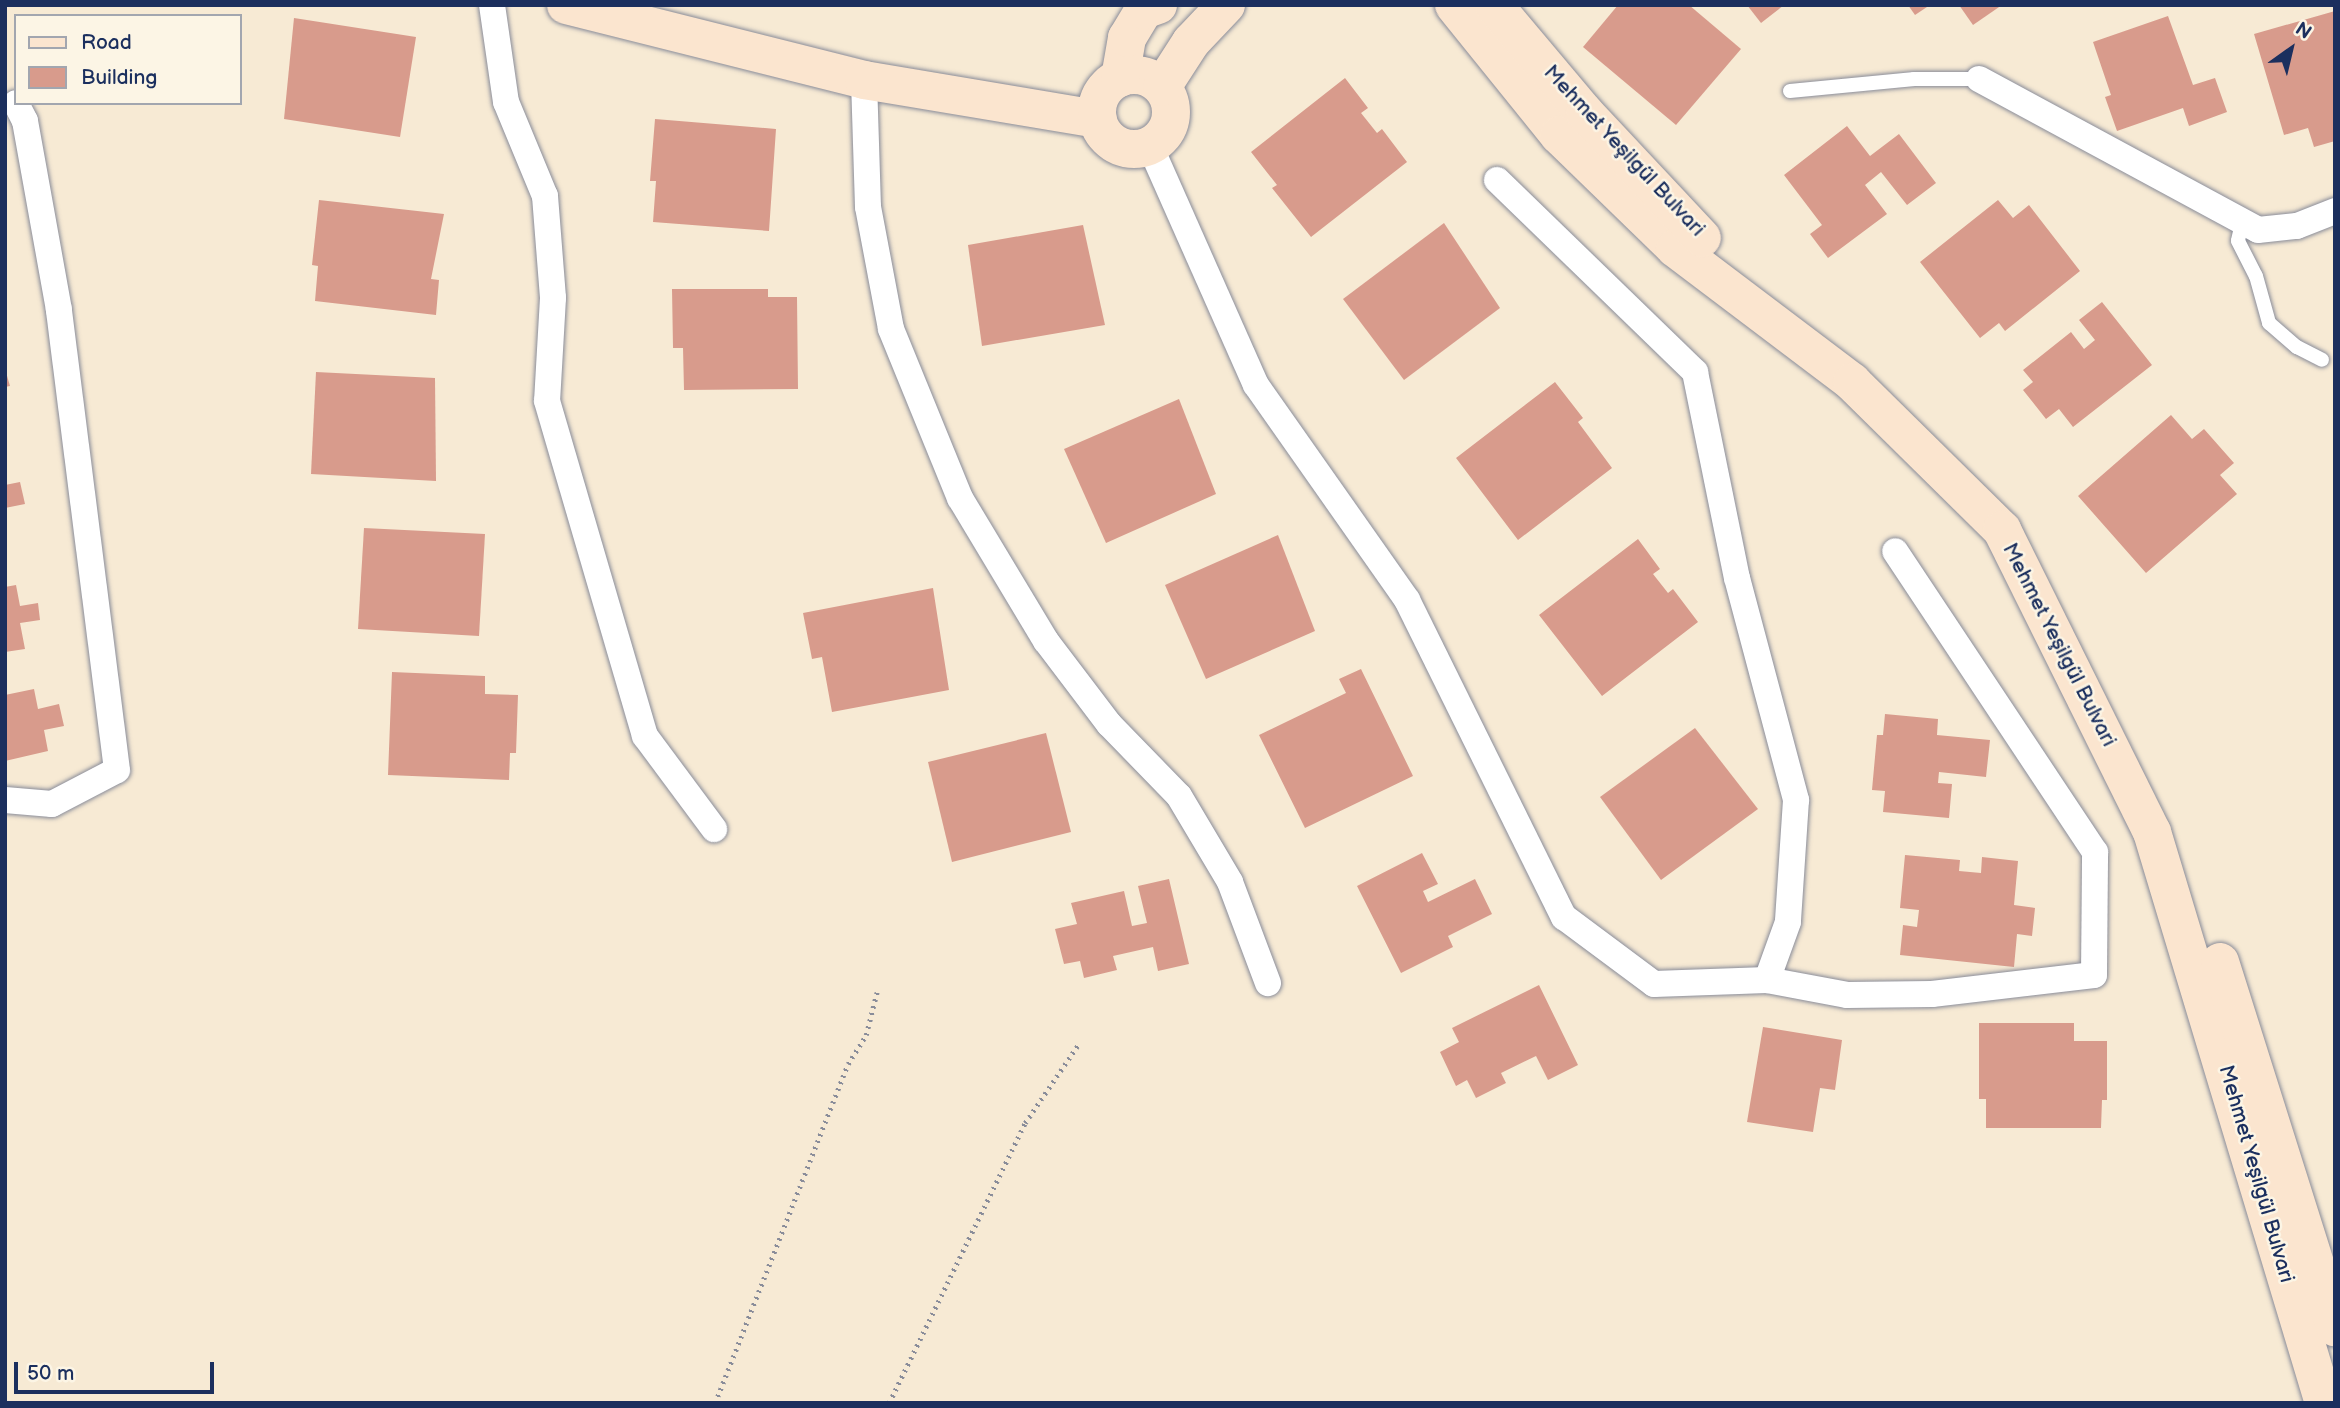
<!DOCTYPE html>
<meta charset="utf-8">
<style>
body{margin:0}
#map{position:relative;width:2340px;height:1408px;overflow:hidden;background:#f7ead4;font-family:"Balsamiq Sans",sans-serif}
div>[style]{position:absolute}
.building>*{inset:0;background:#d89b8c}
.path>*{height:4.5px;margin-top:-2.25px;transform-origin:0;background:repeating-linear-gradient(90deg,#898c99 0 2px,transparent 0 7px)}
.roads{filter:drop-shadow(0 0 2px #898c99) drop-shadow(0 0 2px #898c99)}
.lane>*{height:14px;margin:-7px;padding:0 7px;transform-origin:7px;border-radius:7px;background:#fff}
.street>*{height:26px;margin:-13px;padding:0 13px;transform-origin:13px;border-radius:13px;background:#fff}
.secondary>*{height:38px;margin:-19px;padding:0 19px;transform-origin:19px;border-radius:19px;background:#fbe5cf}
.secondary>.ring{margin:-19px;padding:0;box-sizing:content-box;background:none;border:38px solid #fbe5cf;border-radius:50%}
span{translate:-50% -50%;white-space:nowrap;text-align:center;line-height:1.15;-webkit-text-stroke:5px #fcf5e5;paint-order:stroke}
.street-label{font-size:21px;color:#1b2f5e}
.frame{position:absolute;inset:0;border:7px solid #1b2f5e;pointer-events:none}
.legend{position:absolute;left:14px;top:14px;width:228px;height:91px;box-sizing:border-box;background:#fcf5e5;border:2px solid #a2a6af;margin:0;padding:9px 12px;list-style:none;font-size:21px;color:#1b2f5e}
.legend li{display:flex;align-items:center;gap:14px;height:35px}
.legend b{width:35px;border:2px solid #a2a6af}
.north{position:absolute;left:2256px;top:14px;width:70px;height:70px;-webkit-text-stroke:5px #fcf5e5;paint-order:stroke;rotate:34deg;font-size:19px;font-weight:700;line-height:28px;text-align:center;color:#1b2f5e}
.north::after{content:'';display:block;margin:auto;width:24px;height:32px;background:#1b2f5e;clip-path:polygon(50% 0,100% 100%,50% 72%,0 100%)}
.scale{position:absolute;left:14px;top:1362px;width:200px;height:32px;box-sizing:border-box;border:4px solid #1b2f5e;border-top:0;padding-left:9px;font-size:21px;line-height:24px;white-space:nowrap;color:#1b2f5e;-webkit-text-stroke:5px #fcf5e5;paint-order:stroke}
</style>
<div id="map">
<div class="building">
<div style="clip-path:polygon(1618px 5px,1689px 5px,1741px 49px,1676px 125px,1583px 47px)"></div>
<div style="clip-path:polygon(1747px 5px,1784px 5px,1761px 23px)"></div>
<div style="clip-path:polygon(1908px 5px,1930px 5px,1915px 15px)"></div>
<div style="clip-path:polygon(1959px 5px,2002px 5px,1973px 25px)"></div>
<div style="clip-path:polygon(2335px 11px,2335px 141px,2314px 147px,2308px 128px,2284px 135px,2254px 34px)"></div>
<div style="clip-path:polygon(2168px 16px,2193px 85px,2215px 78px,2227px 112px,2189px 126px,2183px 108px,2117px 131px,2105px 97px,2111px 95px,2093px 42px)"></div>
<div style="clip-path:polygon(294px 18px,416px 37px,400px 137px,284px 119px)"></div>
<div style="clip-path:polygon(1345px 78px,1368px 108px,1361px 113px,1377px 133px,1382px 129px,1407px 162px,1311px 237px,1272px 188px,1277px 185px,1251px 152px)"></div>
<div style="clip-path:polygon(655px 119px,776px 129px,769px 231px,653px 222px,656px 181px,650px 181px)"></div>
<div style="clip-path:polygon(1847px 126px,1870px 156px,1899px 134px,1936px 183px,1907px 205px,1881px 172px,1865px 185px,1887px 214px,1828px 258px,1810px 234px,1822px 225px,1784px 175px)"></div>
<div style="clip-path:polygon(319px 200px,444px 214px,431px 279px,439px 280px,436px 315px,315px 301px,318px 266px,312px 265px)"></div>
<div style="clip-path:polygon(1998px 200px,2013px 218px,2029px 205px,2080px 271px,2005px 331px,1999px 323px,1980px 338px,1920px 262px)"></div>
<div style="clip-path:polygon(1444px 223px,1500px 308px,1404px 380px,1343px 299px)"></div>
<div style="clip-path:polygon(1083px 225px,1105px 325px,982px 346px,968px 245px)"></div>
<div style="clip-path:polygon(672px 289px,768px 289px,768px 297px,797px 297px,798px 389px,684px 390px,683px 348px,673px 348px)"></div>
<div style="clip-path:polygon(2102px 302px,2152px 365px,2073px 427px,2059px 409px,2046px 419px,2023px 390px,2033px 382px,2023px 370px,2071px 332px,2084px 349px,2095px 340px,2079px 320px)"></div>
<div style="clip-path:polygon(5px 369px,10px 386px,5px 387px)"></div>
<div style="clip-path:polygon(316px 372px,435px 378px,436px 481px,311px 474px)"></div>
<div style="clip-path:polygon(1555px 382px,1583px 418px,1578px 422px,1612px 468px,1518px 540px,1456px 458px)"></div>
<div style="clip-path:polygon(1179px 399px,1216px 494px,1106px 543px,1064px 449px)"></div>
<div style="clip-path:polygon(2171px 415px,2192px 439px,2204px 429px,2234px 463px,2220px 475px,2237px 494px,2146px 573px,2078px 496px)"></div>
<div style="clip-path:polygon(20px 482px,25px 504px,5px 508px,5px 485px)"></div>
<div style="clip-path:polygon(364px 528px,485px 534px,479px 636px,358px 629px)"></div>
<div style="clip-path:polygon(1278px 535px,1315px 631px,1206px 679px,1165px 585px)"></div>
<div style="clip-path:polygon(1638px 539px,1660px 569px,1653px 574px,1668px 593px,1673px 589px,1698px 622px,1602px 696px,1539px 615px)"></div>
<div style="clip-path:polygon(16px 585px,20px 606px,38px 603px,40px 620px,20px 623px,25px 649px,5px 652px,5px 587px)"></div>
<div style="clip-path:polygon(933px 588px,949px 690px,832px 712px,822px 657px,812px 659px,803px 613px)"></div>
<div style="clip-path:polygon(1361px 669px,1413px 776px,1305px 828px,1259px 735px,1346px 693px,1339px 679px)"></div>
<div style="clip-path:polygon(392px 672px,485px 676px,485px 694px,518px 695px,516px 753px,510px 753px,509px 780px,388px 775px)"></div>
<div style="clip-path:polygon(34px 689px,38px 709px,59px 704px,64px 726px,44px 730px,48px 751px,5px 761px,5px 695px)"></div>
<div style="clip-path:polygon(1885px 714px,1938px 719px,1937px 735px,1990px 740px,1986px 777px,1939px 772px,1938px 783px,1952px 784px,1949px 818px,1883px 812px,1885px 791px,1872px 790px,1877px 735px,1883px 735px)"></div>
<div style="clip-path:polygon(1695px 728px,1758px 809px,1661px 880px,1600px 797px)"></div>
<div style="clip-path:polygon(1046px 733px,1071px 832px,952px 862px,928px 762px)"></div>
<div style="clip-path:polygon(1422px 853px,1438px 884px,1423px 891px,1428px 902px,1475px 879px,1492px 914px,1448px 936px,1453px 947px,1401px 973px,1357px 886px)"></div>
<div style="clip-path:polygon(1905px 855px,1960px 860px,1959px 871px,1981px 873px,1982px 857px,2018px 861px,2014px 905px,2035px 908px,2032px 936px,2017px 934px,2014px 967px,1900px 955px,1903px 925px,1917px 927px,1919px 910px,1900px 908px)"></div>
<div style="clip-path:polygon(1169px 879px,1189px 964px,1158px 971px,1153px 947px,1113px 956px,1117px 970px,1084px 978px,1080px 961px,1064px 964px,1055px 929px,1077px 924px,1071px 903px,1124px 891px,1132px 926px,1147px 923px,1138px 886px)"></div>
<div style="clip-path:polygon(1539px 985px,1578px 1065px,1548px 1080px,1536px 1056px,1501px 1073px,1506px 1083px,1476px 1098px,1467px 1080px,1456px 1086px,1440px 1052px,1459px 1042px,1452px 1028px)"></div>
<div style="clip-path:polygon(1979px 1023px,2074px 1023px,2074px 1041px,2107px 1041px,2107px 1100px,2102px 1100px,2101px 1128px,1986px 1128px,1986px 1099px,1979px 1099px)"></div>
<div style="clip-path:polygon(1763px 1027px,1842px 1040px,1835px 1090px,1820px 1088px,1813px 1132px,1747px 1122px)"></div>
</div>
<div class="path">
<div style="left:715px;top:1403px;width:364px;rotate:-68.6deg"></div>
<div style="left:848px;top:1064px;width:34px;rotate:-58deg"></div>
<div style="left:866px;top:1035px;width:44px;rotate:-75.7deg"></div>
<div style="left:889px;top:1403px;width:311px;rotate:-64.1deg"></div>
<div style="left:1025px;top:1123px;width:94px;rotate:-55.8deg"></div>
</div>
<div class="roads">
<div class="lane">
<div style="left:1790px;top:91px;width:125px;rotate:-5.5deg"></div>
<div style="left:1914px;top:79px;width:65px"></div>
<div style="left:2242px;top:223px;width:18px;rotate:103deg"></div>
<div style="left:2238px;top:241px;width:39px;rotate:63deg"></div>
<div style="left:2256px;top:276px;width:49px;rotate:74.5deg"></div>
<div style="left:2269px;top:323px;width:37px;rotate:41deg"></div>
<div style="left:2297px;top:347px;width:28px;rotate:27deg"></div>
</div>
<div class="street">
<div style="left:492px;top:5px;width:98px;rotate:81.8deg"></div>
<div style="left:506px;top:102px;width:102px;rotate:67.5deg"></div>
<div style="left:545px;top:196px;width:102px;rotate:85.5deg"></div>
<div style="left:553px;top:298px;width:103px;rotate:93.3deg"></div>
<div style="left:547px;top:401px;width:349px;rotate:73.7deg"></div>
<div style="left:645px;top:736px;width:116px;rotate:53.4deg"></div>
<div style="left:1979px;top:79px;width:317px;rotate:28.4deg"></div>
<div style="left:2258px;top:230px;width:39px;rotate:-6deg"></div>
<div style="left:2297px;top:226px;width:41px;rotate:-21.5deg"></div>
<div style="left:864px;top:80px;width:127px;rotate:88.2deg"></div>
<div style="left:868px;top:207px;width:124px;rotate:79.3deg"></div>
<div style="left:891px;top:329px;width:183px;rotate:67.8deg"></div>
<div style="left:960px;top:498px;width:167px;rotate:59deg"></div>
<div style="left:1046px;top:641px;width:104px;rotate:52.8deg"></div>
<div style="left:1109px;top:724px;width:100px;rotate:45.8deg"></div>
<div style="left:1179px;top:796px;width:100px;rotate:59.3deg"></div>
<div style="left:1230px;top:882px;width:108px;rotate:69.4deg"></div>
<div style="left:1150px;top:146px;width:261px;rotate:66.1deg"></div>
<div style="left:1256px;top:385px;width:263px;rotate:54.9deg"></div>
<div style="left:1407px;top:600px;width:354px;rotate:63.7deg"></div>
<div style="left:1564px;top:917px;width:112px;rotate:36.7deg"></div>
<div style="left:1654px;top:984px;width:113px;rotate:-2deg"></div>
<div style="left:1497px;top:180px;width:276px;rotate:44.1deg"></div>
<div style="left:1695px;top:372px;width:210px;rotate:78.5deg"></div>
<div style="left:1737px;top:578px;width:230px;rotate:75.1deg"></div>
<div style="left:1796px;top:800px;width:122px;rotate:93.8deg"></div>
<div style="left:1788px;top:922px;width:62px;rotate:109.9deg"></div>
<div style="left:1767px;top:980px;width:81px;rotate:10.6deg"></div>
<div style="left:1847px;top:995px;width:85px;rotate:-0.7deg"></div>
<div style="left:1932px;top:994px;width:163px;rotate:-6.7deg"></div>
<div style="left:2094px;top:975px;width:123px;rotate:-89.5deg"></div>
<div style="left:2095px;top:852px;width:361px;rotate:-123.6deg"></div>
<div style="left:5px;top:800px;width:47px;rotate:4.9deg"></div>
<div style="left:52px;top:804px;width:73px;rotate:-27.6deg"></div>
<div style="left:117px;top:770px;width:464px;rotate:-97.2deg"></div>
<div style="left:59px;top:310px;width:192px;rotate:-100.2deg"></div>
<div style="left:25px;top:121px;width:20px;rotate:-117deg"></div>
</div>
<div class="secondary">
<div style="left:566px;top:5px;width:307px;rotate:14.1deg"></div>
<div style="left:864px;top:80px;width:237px;rotate:9.5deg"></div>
<div style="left:1454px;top:5px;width:167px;rotate:51.1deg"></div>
<div style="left:1559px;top:135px;width:162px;rotate:44.2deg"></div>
<div style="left:1675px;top:248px;width:222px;rotate:37.1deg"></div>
<div style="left:1852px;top:382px;width:211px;rotate:44.6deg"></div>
<div style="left:2002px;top:530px;width:337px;rotate:63.6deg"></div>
<div style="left:2152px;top:832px;width:596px;rotate:73.24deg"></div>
<div style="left:1494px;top:5px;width:141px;rotate:49.9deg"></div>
<div style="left:1585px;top:113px;width:171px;rotate:46.9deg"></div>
<div class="ring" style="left:1097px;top:75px;width:36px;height:36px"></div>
<div style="left:1120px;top:78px;width:41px;rotate:-80.1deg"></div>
<div style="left:1127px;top:38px;width:33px;rotate:-59deg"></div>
<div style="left:1144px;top:10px;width:15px;rotate:-20deg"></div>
<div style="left:1162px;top:87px;width:54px;rotate:-57.2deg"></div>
<div style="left:1191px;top:42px;width:51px;rotate:-46.6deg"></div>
<div style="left:2220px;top:962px;width:383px;rotate:72.5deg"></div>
</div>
</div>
<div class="street-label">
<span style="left:1624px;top:151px;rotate:47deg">Mehmet Yeşilgül Bulvari</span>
<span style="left:2059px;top:645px;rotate:63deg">Mehmet Yeşilgül Bulvari</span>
<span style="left:2256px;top:1174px;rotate:74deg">Mehmet Yeşilgül Bulvari</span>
</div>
<div class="frame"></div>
<ul class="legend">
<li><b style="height:9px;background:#fbe5cf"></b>Road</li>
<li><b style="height:19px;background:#d89b8c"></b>Building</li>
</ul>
<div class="north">N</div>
<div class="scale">50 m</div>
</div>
